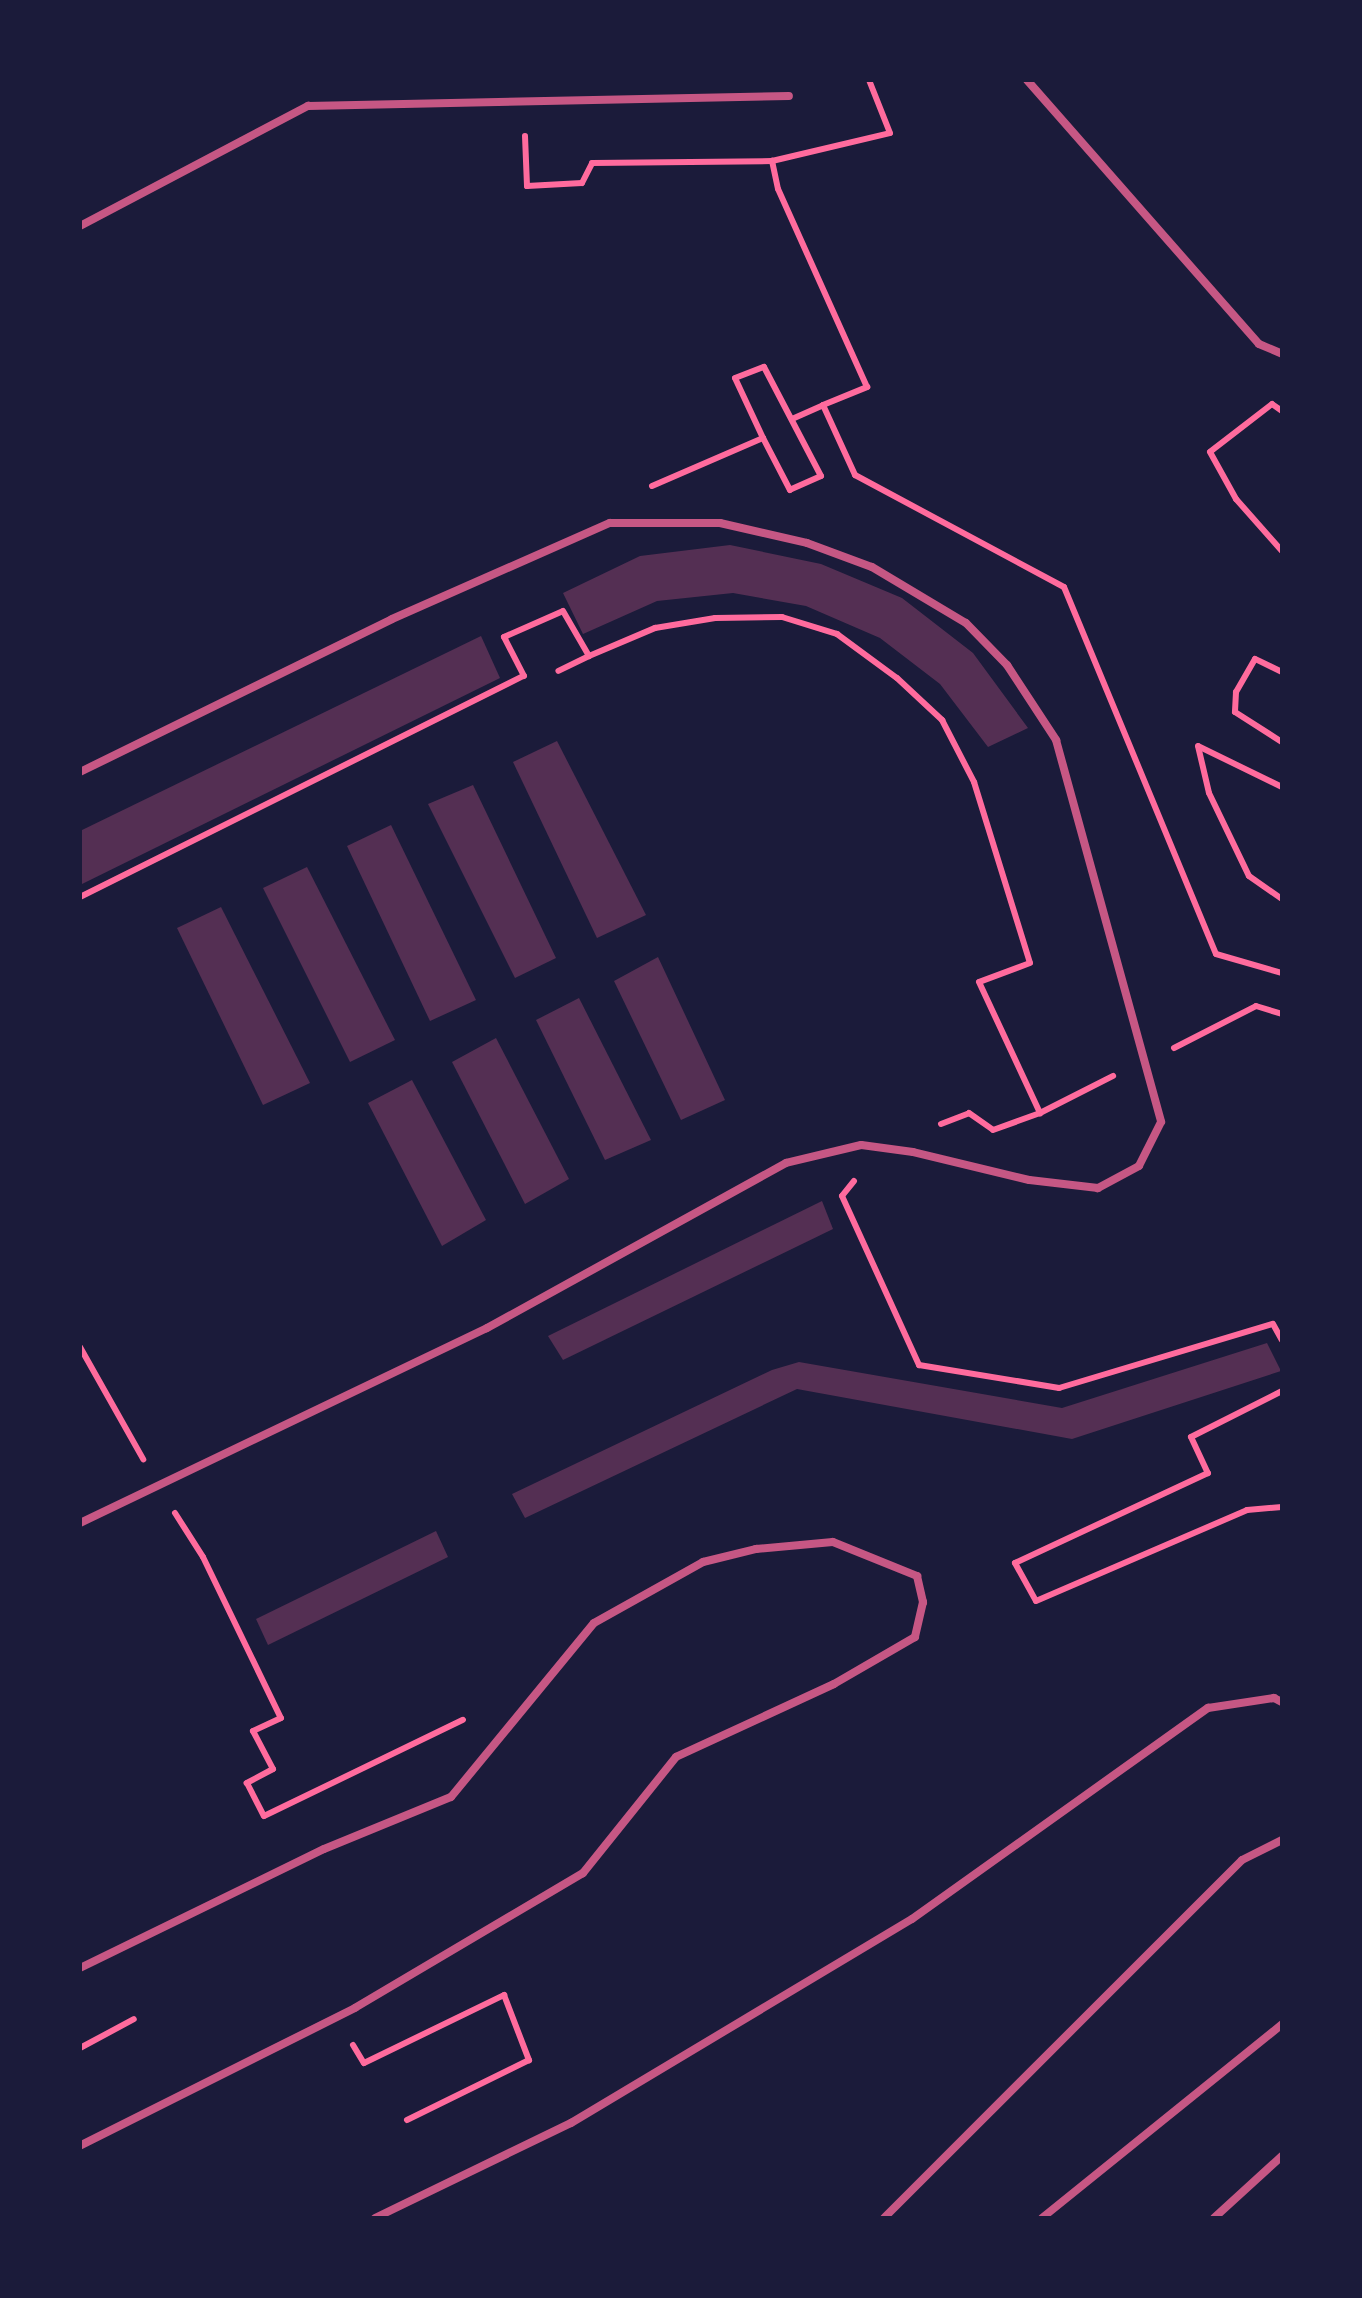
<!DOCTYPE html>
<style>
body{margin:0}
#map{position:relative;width:1362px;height:2298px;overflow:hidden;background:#1b1b3a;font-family:"Fira Sans Condensed",sans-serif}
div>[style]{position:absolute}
.building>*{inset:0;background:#542f53}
.path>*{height:6px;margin:-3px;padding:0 3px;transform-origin:3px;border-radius:3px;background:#ff6b9d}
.service>*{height:8px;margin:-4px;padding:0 4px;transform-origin:4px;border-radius:4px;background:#c65784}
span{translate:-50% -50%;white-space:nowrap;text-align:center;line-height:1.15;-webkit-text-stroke:10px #1b1b3a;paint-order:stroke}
.frame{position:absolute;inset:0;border:82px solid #1b1b3a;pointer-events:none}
</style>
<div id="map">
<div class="building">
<div style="clip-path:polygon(730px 545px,821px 564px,902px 598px,973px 653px,1028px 728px,988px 747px,940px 684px,880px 638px,806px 606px,733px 593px,657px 601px,583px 634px,563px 593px,640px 556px)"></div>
<div style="clip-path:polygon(481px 636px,500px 678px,80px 885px,80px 831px)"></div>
<div style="clip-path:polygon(557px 741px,646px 915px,597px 938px,513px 762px)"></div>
<div style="clip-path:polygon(473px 785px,556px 958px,515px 978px,428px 804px)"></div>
<div style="clip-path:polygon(391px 825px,476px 1000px,430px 1021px,347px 846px)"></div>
<div style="clip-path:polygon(307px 867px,395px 1040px,350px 1062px,263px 888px)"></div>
<div style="clip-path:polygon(221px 907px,310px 1083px,263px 1105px,177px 928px)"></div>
<div style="clip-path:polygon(658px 957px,725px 1100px,681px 1120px,614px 981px)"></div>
<div style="clip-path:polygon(579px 998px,651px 1140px,605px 1160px,536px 1020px)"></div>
<div style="clip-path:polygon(496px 1038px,569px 1179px,525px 1204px,452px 1062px)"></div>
<div style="clip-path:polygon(412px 1080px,486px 1220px,442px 1246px,368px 1103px)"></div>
<div style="clip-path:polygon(822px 1201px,833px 1229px,563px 1360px,548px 1336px)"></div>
<div style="clip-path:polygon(1267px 1343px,1281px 1371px,1072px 1439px,797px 1389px,525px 1518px,512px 1494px,772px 1370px,799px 1362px,1062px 1408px)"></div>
<div style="clip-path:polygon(436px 1531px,448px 1557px,268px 1645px,256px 1619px)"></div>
</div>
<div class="path">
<div style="left:525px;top:136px;width:50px;rotate:87.7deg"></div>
<div style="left:527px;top:186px;width:55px;rotate:-3.1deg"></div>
<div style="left:582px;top:183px;width:22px;rotate:-63deg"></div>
<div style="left:592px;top:163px;width:180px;rotate:-0.6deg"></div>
<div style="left:823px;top:405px;width:48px;rotate:-22.2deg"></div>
<div style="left:867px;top:387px;width:217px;rotate:-114.2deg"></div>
<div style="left:778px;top:189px;width:29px;rotate:-102deg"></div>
<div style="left:772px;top:161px;width:121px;rotate:-13.3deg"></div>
<div style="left:890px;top:133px;width:57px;rotate:-111.6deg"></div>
<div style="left:1282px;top:411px;width:12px;rotate:-145deg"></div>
<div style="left:1272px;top:404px;width:78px;rotate:142.3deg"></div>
<div style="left:1210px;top:452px;width:54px;rotate:61deg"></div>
<div style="left:1236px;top:499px;width:69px;rotate:48.5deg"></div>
<div style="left:792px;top:419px;width:34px;rotate:-24deg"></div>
<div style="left:823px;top:405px;width:77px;rotate:65.4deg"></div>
<div style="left:855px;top:475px;width:237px;rotate:28.2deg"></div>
<div style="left:1064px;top:587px;width:397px;rotate:67.5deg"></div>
<div style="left:1216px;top:954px;width:69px;rotate:16.1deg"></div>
<div style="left:652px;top:486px;width:121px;rotate:-23.4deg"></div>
<div style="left:763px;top:438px;width:66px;rotate:-115deg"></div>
<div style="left:735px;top:378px;width:31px;rotate:-21deg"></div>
<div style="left:764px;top:367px;width:123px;rotate:62.4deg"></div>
<div style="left:821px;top:476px;width:34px;rotate:156deg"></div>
<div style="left:790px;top:490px;width:59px;rotate:-117.4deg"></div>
<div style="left:589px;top:656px;width:72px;rotate:-23deg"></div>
<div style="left:655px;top:628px;width:61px;rotate:-9.5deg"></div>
<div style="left:715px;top:618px;width:67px;rotate:-0.9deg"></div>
<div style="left:782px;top:617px;width:58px;rotate:17.2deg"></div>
<div style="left:837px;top:634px;width:74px;rotate:36.3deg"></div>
<div style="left:897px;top:678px;width:62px;rotate:43deg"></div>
<div style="left:942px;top:720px;width:70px;rotate:62.7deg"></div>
<div style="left:974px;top:782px;width:189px;rotate:72.8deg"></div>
<div style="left:1030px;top:963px;width:54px;rotate:159.6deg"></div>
<div style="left:979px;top:982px;width:145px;rotate:65deg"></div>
<div style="left:1040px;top:1113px;width:82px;rotate:-26.9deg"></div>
<div style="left:1282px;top:672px;width:30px;rotate:-154deg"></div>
<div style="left:1255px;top:659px;width:38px;rotate:120deg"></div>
<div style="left:1236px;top:692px;width:20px;rotate:93deg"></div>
<div style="left:1235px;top:712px;width:56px;rotate:32.6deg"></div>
<div style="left:1282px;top:787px;width:93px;rotate:-154deg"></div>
<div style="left:1198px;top:746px;width:48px;rotate:76.8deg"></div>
<div style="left:1209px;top:793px;width:92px;rotate:64.3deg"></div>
<div style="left:1249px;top:876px;width:40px;rotate:34.9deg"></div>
<div style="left:80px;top:897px;width:496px;rotate:-26.5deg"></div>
<div style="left:524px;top:676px;width:44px;rotate:-117.1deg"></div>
<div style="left:504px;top:637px;width:64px;rotate:-23.8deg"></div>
<div style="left:563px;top:611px;width:52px;rotate:60deg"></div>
<div style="left:589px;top:656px;width:34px;rotate:154deg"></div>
<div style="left:1174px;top:1048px;width:92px;rotate:-27.1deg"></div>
<div style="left:1256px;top:1006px;width:27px;rotate:17deg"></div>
<div style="left:941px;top:1124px;width:30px;rotate:-21deg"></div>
<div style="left:969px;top:1113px;width:29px;rotate:35deg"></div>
<div style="left:993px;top:1130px;width:50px;rotate:-19.9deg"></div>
<div style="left:854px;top:1181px;width:19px;rotate:129deg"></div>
<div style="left:842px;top:1196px;width:186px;rotate:65.5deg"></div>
<div style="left:919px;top:1365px;width:142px;rotate:9.3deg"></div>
<div style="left:1059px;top:1388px;width:223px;rotate:-16.7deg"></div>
<div style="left:1273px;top:1324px;width:18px;rotate:61deg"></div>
<div style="left:80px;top:1347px;width:129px;rotate:60.6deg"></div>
<div style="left:1282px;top:1391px;width:102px;rotate:153.2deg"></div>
<div style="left:1191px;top:1437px;width:40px;rotate:65deg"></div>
<div style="left:1208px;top:1473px;width:213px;rotate:155deg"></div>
<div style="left:1015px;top:1563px;width:43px;rotate:61.1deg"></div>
<div style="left:1036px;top:1601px;width:230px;rotate:-23.3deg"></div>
<div style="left:1247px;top:1510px;width:35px;rotate:-5deg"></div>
<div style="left:175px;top:1513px;width:52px;rotate:57.5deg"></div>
<div style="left:203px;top:1557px;width:179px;rotate:64.2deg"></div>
<div style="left:281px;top:1718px;width:31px;rotate:155deg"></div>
<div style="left:253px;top:1731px;width:43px;rotate:62.2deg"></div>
<div style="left:273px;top:1769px;width:30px;rotate:152deg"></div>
<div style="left:247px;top:1783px;width:37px;rotate:63deg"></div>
<div style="left:264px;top:1816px;width:221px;rotate:-25.8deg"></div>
<div style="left:353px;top:2045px;width:21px;rotate:59deg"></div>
<div style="left:364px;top:2063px;width:156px;rotate:-25.9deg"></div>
<div style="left:504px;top:1995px;width:70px;rotate:69deg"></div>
<div style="left:529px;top:2060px;width:136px;rotate:153.8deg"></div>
<div style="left:80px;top:2048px;width:61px;rotate:-28.2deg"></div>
</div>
<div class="service">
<div style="left:1027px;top:80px;width:351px;rotate:48.7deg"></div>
<div style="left:1259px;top:344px;width:25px;rotate:23deg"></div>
<div style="left:80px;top:226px;width:258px;rotate:-27.8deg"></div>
<div style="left:308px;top:106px;width:481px;rotate:-1.2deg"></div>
<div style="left:80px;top:772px;width:347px;rotate:-26.1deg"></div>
<div style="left:392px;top:619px;width:238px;rotate:-23.8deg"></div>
<div style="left:610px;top:523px;width:110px"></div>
<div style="left:720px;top:523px;width:89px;rotate:12.9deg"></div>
<div style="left:807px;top:543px;width:69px;rotate:20.3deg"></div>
<div style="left:872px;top:567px;width:109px;rotate:30.8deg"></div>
<div style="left:966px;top:623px;width:59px;rotate:45.7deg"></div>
<div style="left:1007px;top:665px;width:90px;rotate:56.8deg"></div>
<div style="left:1056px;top:740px;width:396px;rotate:74.6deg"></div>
<div style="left:1161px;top:1122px;width:49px;rotate:116.6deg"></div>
<div style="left:1139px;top:1166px;width:47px;rotate:151.8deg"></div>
<div style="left:1098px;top:1188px;width:69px;rotate:-173.4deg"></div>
<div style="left:1029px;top:1180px;width:119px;rotate:-166.4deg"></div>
<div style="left:913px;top:1152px;width:52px;rotate:-172.3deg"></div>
<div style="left:861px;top:1145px;width:77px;rotate:166.5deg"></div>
<div style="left:786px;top:1163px;width:342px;rotate:151.1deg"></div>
<div style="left:487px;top:1328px;width:451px;rotate:154.4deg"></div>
<div style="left:80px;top:1968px;width:271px;rotate:-26deg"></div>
<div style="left:324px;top:1849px;width:137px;rotate:-22.3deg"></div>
<div style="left:451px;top:1797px;width:225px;rotate:-50.6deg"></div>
<div style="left:594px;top:1623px;width:125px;rotate:-29.2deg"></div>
<div style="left:703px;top:1562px;width:55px;rotate:-13.8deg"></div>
<div style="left:756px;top:1549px;width:77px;rotate:-5.2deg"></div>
<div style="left:833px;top:1542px;width:91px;rotate:22deg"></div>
<div style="left:917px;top:1576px;width:27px;rotate:77deg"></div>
<div style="left:923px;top:1602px;width:36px;rotate:103deg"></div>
<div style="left:915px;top:1637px;width:94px;rotate:149.9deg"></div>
<div style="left:834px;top:1684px;width:174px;rotate:155.2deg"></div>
<div style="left:676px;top:1757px;width:149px;rotate:128.7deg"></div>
<div style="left:583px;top:1873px;width:265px;rotate:149.4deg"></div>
<div style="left:355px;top:2008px;width:308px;rotate:153.4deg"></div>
<div style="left:375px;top:2218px;width:218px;rotate:-25.9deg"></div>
<div style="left:571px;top:2123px;width:397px;rotate:-30.9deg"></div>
<div style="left:912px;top:1919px;width:364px;rotate:-35.5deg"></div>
<div style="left:1208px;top:1708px;width:67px;rotate:-8.6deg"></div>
<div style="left:1274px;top:1698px;width:9px;rotate:27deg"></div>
<div style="left:884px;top:2218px;width:506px;rotate:-45deg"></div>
<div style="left:1242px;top:1860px;width:45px;rotate:-26.6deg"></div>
<div style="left:1042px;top:2218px;width:309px;rotate:-38.9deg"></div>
<div style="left:1214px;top:2218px;width:92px;rotate:-42.4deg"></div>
</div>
<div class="frame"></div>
</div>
